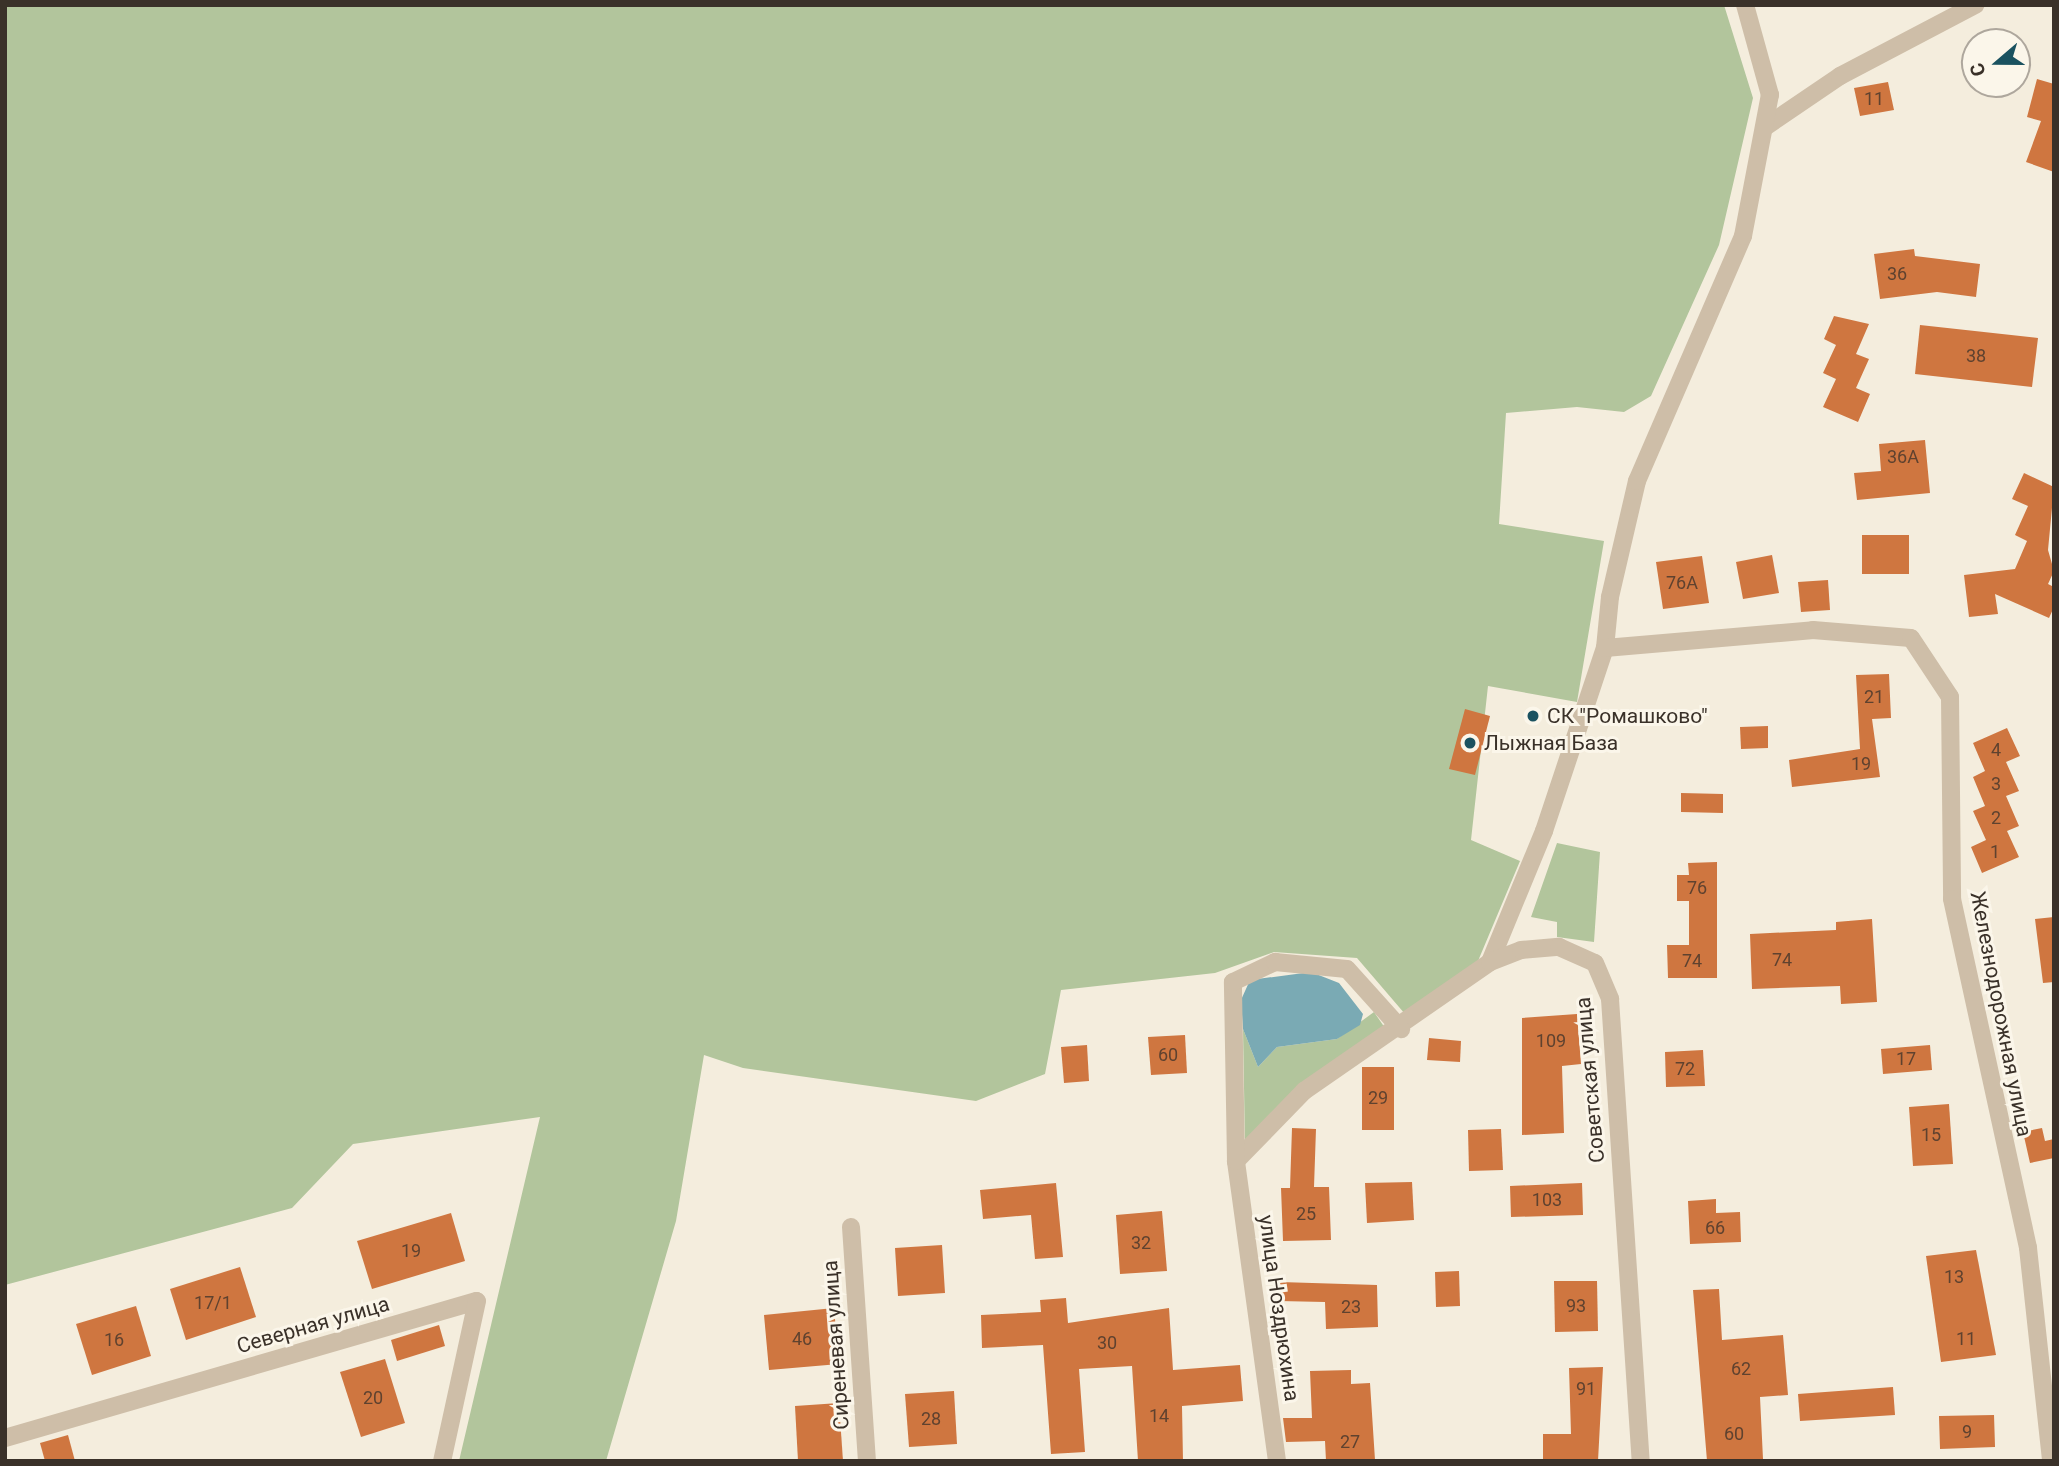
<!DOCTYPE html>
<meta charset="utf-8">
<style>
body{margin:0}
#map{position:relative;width:2059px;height:1466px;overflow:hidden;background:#f4eddd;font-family:Roboto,sans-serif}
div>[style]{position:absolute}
.green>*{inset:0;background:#b2c59c}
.water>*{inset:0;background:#7aaab4}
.building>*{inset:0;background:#cf7640}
.minor>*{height:18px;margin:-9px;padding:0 9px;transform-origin:9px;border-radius:9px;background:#cebea8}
.dots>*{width:19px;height:19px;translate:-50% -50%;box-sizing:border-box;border:4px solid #fbf6ea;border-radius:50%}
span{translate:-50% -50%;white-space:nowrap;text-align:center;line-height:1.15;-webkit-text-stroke:6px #fbf6ea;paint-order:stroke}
.number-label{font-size:18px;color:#5f422f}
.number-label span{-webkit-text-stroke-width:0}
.poi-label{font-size:21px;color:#3a3129}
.left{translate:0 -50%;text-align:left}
.street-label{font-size:21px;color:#3a3129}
.frame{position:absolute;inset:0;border:7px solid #3a3129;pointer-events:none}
.north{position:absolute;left:1961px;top:28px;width:70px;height:70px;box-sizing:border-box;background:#fbf6ea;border:2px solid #aea79d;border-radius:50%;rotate:250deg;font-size:19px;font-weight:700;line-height:28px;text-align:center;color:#3a3129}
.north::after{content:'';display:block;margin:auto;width:24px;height:32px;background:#1a5260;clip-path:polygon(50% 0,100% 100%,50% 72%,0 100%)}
</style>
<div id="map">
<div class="green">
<div style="clip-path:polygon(5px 5px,1724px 5px,1753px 98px,1719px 245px,1651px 396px,1624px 412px,1577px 407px,1506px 413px,1499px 524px,1604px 541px,1577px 702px,1488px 686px,1471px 840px,1520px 861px,1478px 961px,1405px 1014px,1357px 958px,1274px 952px,1215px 973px,1061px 990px,1045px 1074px,976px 1101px,743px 1068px,704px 1055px,676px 1221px,606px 1461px,459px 1461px,540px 1117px,353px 1144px,292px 1208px,5px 1285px)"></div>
<div style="clip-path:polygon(1557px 843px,1600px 852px,1594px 942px,1557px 937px,1557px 922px,1531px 917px)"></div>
<div style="clip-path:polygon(1374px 1012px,1385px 1028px,1245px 1146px,1243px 1029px,1258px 1067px,1277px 1047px,1337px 1039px)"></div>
</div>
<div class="water">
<div style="clip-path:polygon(1311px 972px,1339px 983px,1363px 1014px,1360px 1025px,1337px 1039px,1277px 1047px,1258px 1067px,1243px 1029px,1241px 1000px,1250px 980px)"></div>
</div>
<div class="building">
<div style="clip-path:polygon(2037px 79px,2054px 84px,2054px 172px,2026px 162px,2041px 121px,2027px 117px)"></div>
<div style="clip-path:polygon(1888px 82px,1894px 110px,1860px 116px,1854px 88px)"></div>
<div style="clip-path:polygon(1914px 249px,1915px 256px,1980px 264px,1976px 297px,1937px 292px,1880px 299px,1874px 254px)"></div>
<div style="clip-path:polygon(1834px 316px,1869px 324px,1856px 354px,1869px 359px,1856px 388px,1870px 394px,1858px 422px,1823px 407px,1836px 379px,1823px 373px,1836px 345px,1824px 339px)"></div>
<div style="clip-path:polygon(1920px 325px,2038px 338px,2032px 387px,1915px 374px)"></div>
<div style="clip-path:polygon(1925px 440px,1930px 493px,1857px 500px,1854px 473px,1881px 471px,1879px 444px)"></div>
<div style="clip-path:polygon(2024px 473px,2054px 487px,2048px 550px,2054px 571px,2048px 584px,2054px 587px,2054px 607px,2049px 618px,1995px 594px,1998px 614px,1969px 617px,1964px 575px,2015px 569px,2027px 541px,2015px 535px,2028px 506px,2012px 499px)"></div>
<div style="clip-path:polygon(1862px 535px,1909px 535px,1909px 574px,1862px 574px)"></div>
<div style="clip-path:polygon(1772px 555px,1779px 593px,1743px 599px,1736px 562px)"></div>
<div style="clip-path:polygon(1702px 556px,1709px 603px,1663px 609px,1656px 562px)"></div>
<div style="clip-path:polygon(1828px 580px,1830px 610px,1801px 612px,1798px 582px)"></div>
<div style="clip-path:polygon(1889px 674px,1891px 718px,1872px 719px,1880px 777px,1792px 787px,1789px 760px,1860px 749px,1856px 675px)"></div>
<div style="clip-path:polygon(1465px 709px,1490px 716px,1475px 775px,1449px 769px)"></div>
<div style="clip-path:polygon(1768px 726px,1768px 748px,1741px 749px,1740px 727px)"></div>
<div style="clip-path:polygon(2007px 728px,2020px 756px,2006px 762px,2019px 791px,2006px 796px,2019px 826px,2007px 831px,2019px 857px,1982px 873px,1971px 847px,1986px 840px,1973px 811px,1985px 806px,1973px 777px,1985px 771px,1973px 743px)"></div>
<div style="clip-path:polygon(1681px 793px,1723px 794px,1723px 813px,1681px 812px)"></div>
<div style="clip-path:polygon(1717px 862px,1717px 978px,1668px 978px,1667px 945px,1689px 945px,1689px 901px,1677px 901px,1677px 875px,1689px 875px,1688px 863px)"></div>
<div style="clip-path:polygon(2054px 917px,2054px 982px,2043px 983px,2035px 919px)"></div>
<div style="clip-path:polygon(1872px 919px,1877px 1002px,1841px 1004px,1840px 986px,1752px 989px,1750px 934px,1836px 930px,1836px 922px)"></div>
<div style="clip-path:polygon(1577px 1014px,1581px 1064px,1562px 1066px,1564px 1133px,1522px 1135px,1522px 1018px)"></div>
<div style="clip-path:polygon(1185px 1035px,1187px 1073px,1151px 1075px,1148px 1037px)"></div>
<div style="clip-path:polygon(1429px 1038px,1461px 1041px,1460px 1062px,1427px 1060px)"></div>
<div style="clip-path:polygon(1087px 1045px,1089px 1081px,1064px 1083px,1061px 1047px)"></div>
<div style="clip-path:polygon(1930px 1045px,1932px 1070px,1883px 1074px,1881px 1049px)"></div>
<div style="clip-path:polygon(1703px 1050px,1705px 1086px,1666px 1087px,1665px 1052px)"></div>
<div style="clip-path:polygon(1362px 1067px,1394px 1067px,1394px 1130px,1362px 1130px)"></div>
<div style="clip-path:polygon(1949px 1104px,1953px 1164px,1913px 1166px,1909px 1107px)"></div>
<div style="clip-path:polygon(1292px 1128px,1316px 1129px,1314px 1187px,1329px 1187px,1331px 1240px,1283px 1241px,1281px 1188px,1290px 1188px)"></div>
<div style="clip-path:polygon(2042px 1128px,2045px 1141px,2054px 1139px,2054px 1158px,2030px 1163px,2023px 1132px)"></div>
<div style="clip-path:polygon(1501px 1129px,1503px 1170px,1469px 1171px,1468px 1130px)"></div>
<div style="clip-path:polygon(1412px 1182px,1414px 1220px,1367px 1223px,1365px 1183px)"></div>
<div style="clip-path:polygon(1056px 1183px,1063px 1257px,1035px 1259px,1031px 1215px,983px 1219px,980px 1190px)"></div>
<div style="clip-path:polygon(1582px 1183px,1583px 1215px,1511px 1217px,1510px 1186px)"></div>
<div style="clip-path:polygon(1716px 1199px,1716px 1213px,1740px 1212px,1741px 1242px,1690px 1244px,1688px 1201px)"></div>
<div style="clip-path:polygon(1162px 1211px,1167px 1271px,1120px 1274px,1116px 1215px)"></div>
<div style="clip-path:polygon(451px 1213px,465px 1261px,372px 1289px,357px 1241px)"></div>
<div style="clip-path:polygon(942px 1245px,945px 1293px,898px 1296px,895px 1248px)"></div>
<div style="clip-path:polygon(1976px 1250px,1996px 1355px,1941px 1362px,1926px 1256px)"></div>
<div style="clip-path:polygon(240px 1267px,256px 1317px,186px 1340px,170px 1289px)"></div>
<div style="clip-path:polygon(1459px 1271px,1460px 1306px,1436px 1307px,1435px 1272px)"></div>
<div style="clip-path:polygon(1554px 1281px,1597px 1281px,1598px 1331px,1555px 1332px)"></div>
<div style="clip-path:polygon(1280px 1282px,1377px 1285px,1378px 1327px,1326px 1329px,1325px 1302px,1279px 1301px)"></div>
<div style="clip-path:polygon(1719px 1289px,1722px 1340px,1783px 1335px,1788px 1395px,1760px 1397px,1763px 1459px,1707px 1461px,1693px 1290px)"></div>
<div style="clip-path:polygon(1066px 1298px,1068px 1323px,1169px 1308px,1173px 1370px,1240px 1365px,1243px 1401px,1182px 1406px,1183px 1461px,1138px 1461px,1132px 1366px,1079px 1369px,1085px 1452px,1051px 1454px,1043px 1345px,982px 1348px,981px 1315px,1041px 1312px,1040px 1300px)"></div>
<div style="clip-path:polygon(136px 1306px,151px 1356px,92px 1375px,76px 1324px)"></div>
<div style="clip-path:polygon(834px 1308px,839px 1364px,769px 1370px,764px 1315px)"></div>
<div style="clip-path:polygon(439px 1325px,445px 1346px,397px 1361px,391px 1340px)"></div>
<div style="clip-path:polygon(385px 1359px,405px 1423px,361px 1437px,340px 1372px)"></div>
<div style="clip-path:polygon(1603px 1367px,1598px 1461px,1543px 1461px,1543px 1434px,1571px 1434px,1569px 1368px)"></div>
<div style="clip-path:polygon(1351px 1370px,1351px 1384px,1370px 1383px,1375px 1460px,1326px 1461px,1325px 1441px,1286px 1442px,1283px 1418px,1312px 1418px,1310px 1371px)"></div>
<div style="clip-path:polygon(1893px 1387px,1895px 1415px,1800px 1421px,1798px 1394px)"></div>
<div style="clip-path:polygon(954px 1391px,957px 1444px,909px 1447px,905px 1394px)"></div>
<div style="clip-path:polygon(839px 1403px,843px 1461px,798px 1461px,795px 1406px)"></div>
<div style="clip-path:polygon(1994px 1415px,1995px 1447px,1940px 1449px,1939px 1416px)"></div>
<div style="clip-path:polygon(68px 1435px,75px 1461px,45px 1461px,40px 1443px)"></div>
</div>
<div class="minor">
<div style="left:1765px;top:127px;width:91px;rotate:-34.2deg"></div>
<div style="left:1840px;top:76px;width:153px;rotate:-27.7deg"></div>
<div style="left:1605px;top:648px;width:51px;rotate:-84.4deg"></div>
<div style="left:1610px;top:597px;width:119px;rotate:-76.9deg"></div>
<div style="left:1637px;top:481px;width:267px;rotate:-66.6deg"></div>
<div style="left:1743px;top:236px;width:144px;rotate:-79.2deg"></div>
<div style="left:1770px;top:95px;width:93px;rotate:-105.5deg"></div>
<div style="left:1490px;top:962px;width:142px;rotate:-67.6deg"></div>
<div style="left:1544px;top:831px;width:193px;rotate:-71.6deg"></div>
<div style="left:1605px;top:648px;width:209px;rotate:-4.9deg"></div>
<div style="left:1813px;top:630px;width:98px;rotate:4.7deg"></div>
<div style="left:1911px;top:638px;width:71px;rotate:56.5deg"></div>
<div style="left:1950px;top:697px;width:202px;rotate:89.4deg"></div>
<div style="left:1952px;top:899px;width:357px;rotate:77.7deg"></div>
<div style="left:2028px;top:1248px;width:214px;rotate:83.8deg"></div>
<div style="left:1236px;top:1161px;width:98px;rotate:-45.8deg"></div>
<div style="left:1304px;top:1091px;width:226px;rotate:-34.7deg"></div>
<div style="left:1490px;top:962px;width:33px;rotate:-21deg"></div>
<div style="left:1521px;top:950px;width:38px;rotate:-5deg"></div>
<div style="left:1559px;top:947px;width:39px;rotate:24deg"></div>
<div style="left:1595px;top:963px;width:39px;rotate:67deg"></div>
<div style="left:1610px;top:999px;width:463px;rotate:86.2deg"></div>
<div style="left:851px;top:1227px;width:235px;rotate:86.1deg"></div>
<div style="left:5px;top:1438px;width:491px;rotate:-16.2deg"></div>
<div style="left:477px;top:1301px;width:164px;rotate:102.3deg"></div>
<div style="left:1277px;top:1461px;width:303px;rotate:-97.8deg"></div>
<div style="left:1236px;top:1161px;width:179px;rotate:-91deg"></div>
<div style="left:1233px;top:982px;width:47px;rotate:-25.5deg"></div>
<div style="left:1275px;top:962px;width:72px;rotate:5.6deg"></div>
<div style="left:1347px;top:969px;width:81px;rotate:48deg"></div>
</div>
<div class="dots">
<div style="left:1533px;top:716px;background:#1a5260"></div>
<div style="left:1470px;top:743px;background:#1a5260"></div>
</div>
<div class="number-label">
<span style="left:1874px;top:99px">11</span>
<span style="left:1897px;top:274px">36</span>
<span style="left:1976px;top:356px">38</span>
<span style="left:1903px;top:457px">36А</span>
<span style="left:1682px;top:583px">76А</span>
<span style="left:1874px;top:697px">21</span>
<span style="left:1996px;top:750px">4</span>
<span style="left:1861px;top:764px">19</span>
<span style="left:1996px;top:784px">3</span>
<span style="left:1996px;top:818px">2</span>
<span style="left:1995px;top:852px">1</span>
<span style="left:1697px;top:888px">76</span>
<span style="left:1782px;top:960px">74</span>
<span style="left:1692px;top:961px">74</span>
<span style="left:1551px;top:1041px">109</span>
<span style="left:1168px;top:1055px">60</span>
<span style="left:1906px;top:1059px">17</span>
<span style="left:1685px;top:1069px">72</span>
<span style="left:1378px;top:1098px">29</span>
<span style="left:1931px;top:1135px">15</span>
<span style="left:1547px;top:1200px">103</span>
<span style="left:1306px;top:1214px">25</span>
<span style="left:1715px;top:1228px">66</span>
<span style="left:1141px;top:1243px">32</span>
<span style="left:411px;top:1251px">19</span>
<span style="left:1954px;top:1277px">13</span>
<span style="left:213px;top:1303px">17/1</span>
<span style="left:1576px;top:1306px">93</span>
<span style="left:1351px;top:1307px">23</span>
<span style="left:802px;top:1339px">46</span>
<span style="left:1966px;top:1339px">11</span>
<span style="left:114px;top:1340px">16</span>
<span style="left:1107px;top:1343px">30</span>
<span style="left:1741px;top:1369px">62</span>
<span style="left:1586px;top:1389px">91</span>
<span style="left:373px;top:1398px">20</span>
<span style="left:1159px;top:1416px">14</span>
<span style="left:931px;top:1419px">28</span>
<span style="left:1967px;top:1432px">9</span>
<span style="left:1734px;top:1434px">60</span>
<span style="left:1350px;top:1442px">27</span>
</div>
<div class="poi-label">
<span class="left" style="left:1547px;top:716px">СК "Ромашково"</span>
<span class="left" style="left:1484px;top:743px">Лыжная База</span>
</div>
<div class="street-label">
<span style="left:2001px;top:1014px;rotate:79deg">Железнодорожная улица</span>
<span style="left:1590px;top:1080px;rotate:-95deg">Советская улица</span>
<span style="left:1279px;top:1308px;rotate:82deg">улица Ноздрюхина</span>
<span style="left:313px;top:1325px;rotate:-16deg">Северная улица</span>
<span style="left:836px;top:1345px;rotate:-94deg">Сиреневая улица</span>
</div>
<div class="frame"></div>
<div class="north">С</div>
</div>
